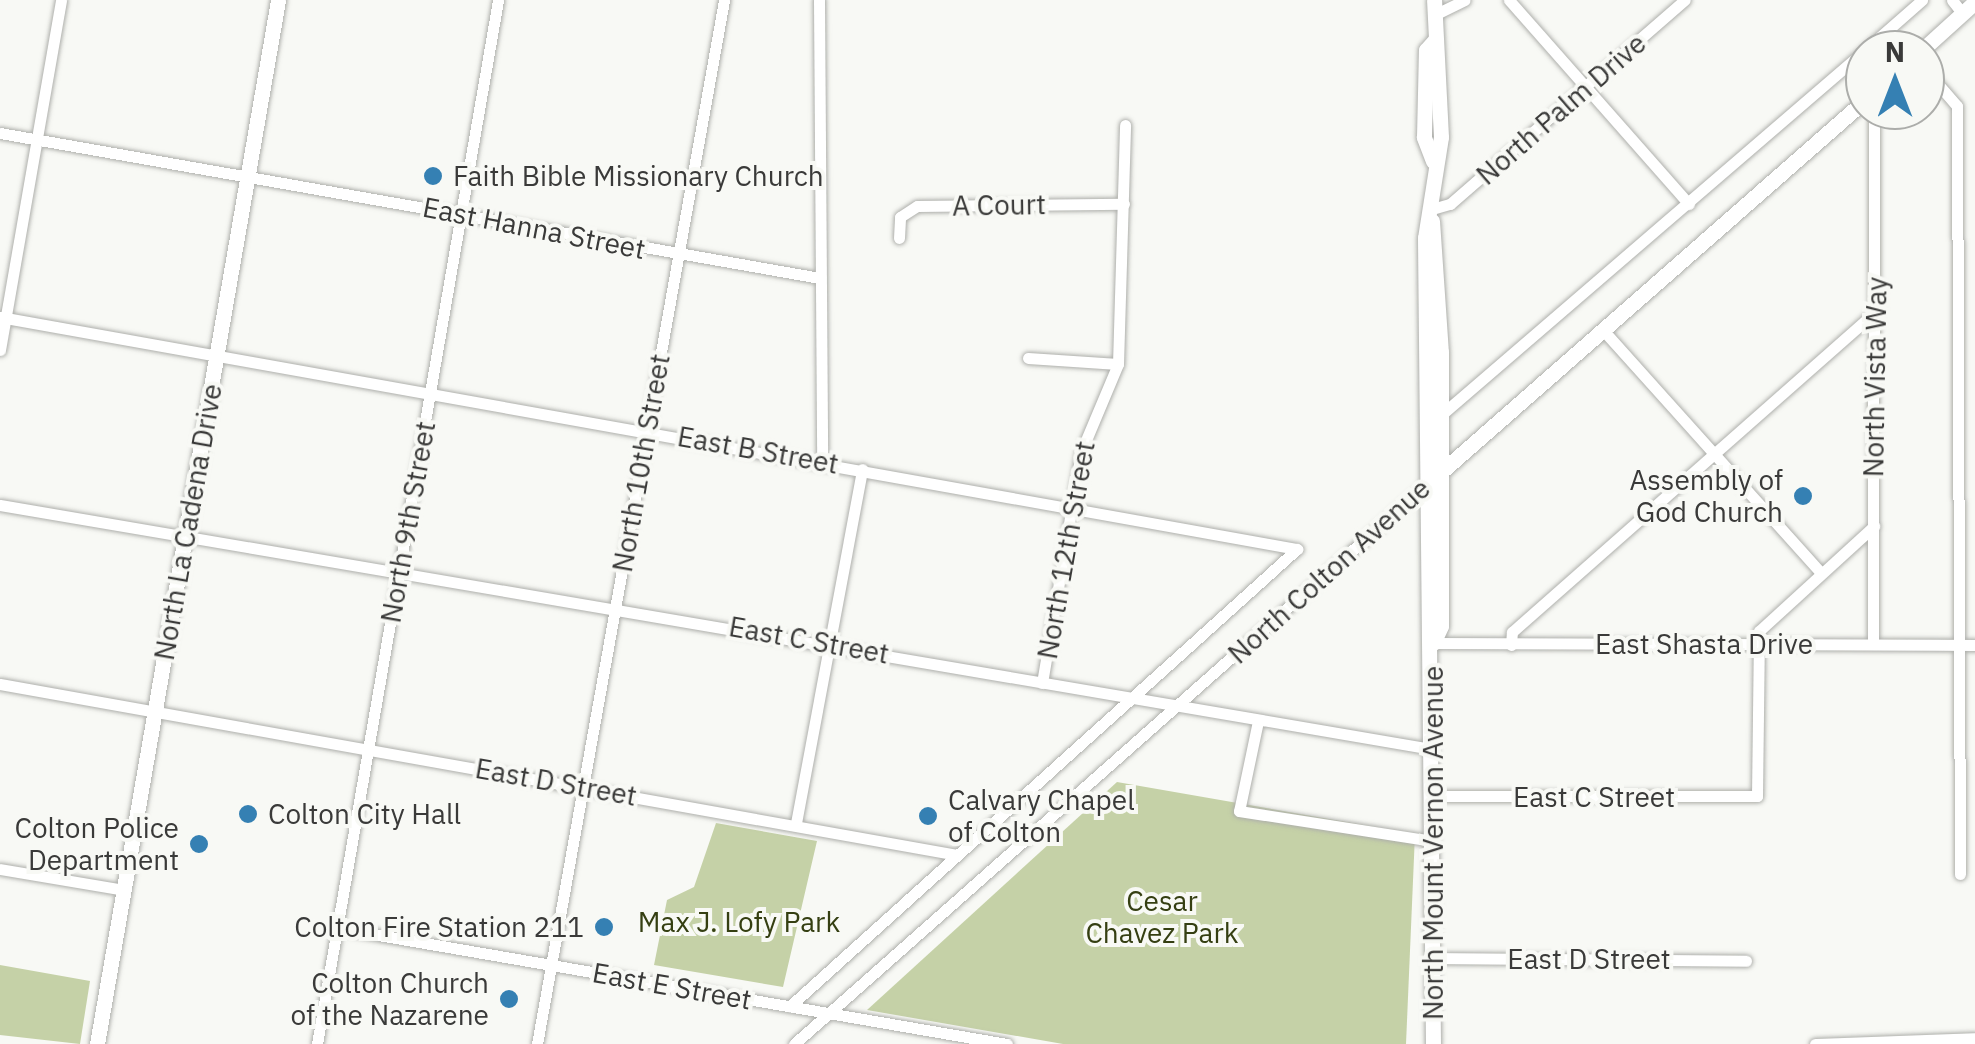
<!DOCTYPE html>
<style>
body{margin:0}
#map{position:relative;width:1975px;height:1044px;overflow:hidden;background:#f8f9f5;font-family:"IBM Plex Sans",sans-serif}
div>[style]{position:absolute}
.green>*{inset:0;background:#c5d1a7}
.roads{filter:drop-shadow(0 0 2px #aeafab) drop-shadow(0 0 2px #aeafab)}
.minor>*{height:11px;margin:-5.5px;padding:0 5.5px;transform-origin:5.5px;border-radius:5.5px;background:#fff}
.major>*{height:15px;margin:-7.5px;padding:0 7.5px;transform-origin:7.5px;border-radius:7.5px;background:#fff}
.dots>*{width:28px;height:28px;translate:-50% -50%;box-sizing:border-box;border:5px solid #f8f9f5;border-radius:50%}
span{translate:-50% -50%;white-space:nowrap;text-align:center;line-height:1.15;-webkit-text-stroke:8px #f8f9f5;paint-order:stroke}
.street-label{font-size:28px;color:#3a3a39}
.poi-label{font-size:28px;color:#3a3a39}
.left{translate:0 -50%;text-align:left}
.right{translate:-100% -50%;text-align:right}
.park-label{font-size:28px;color:#353f12}
.north{position:absolute;left:1845px;top:30px;width:100px;height:100px;box-sizing:border-box;background:#f8f9f5;border:2px solid #acadaa;border-radius:50%;rotate:0deg;font-size:28px;font-weight:700;line-height:40px;text-align:center;color:#3a3a39}
.north::after{content:'';display:block;margin:auto;width:35px;height:45px;background:#3580b3;clip-path:polygon(50% 0,100% 100%,50% 72%,0 100%)}
</style>
<div id="map">
<div class="green">
<div style="clip-path:polygon(1117px 782px,1415px 834px,1406px 1044px,1063px 1044px,867px 1010px)"></div>
<div style="clip-path:polygon(716px 823px,817px 841px,783px 987px,654px 965px,667px 900px,694px 887px)"></div>
<div style="clip-path:polygon(0 965px,90px 981px,80px 1044px,0 1035px)"></div>
</div>
<div class="roads">
<div class="minor">
<div style="left:819px;top:0;width:461px;rotate:89.6deg"></div>
<div style="left:1509px;top:0;width:272px;rotate:48.6deg"></div>
<div style="left:1952px;top:0;width:16px;rotate:52deg"></div>
<div style="left:1434px;top:15px;width:34px;rotate:-26deg"></div>
<div style="left:1865px;top:50px;width:76px;rotate:-41.3deg"></div>
<div style="left:1925px;top:69px;width:49px;rotate:49.1deg"></div>
<div style="left:1957px;top:106px;width:768px;rotate:89.78deg"></div>
<div style="left:0;top:133px;width:833px;rotate:10.03deg"></div>
<div style="left:1432px;top:209px;width:19px;rotate:-16deg"></div>
<div style="left:1450px;top:204px;width:311px;rotate:-41deg"></div>
<div style="left:899px;top:238px;width:21px;rotate:-87deg"></div>
<div style="left:900px;top:217px;width:20px;rotate:-33deg"></div>
<div style="left:917px;top:206px;width:207px;rotate:-0.6deg"></div>
<div style="left:0;top:317px;width:1318px;rotate:10.14deg"></div>
<div style="left:1297px;top:549px;width:683px;rotate:137.97deg"></div>
<div style="left:1603px;top:330px;width:324px;rotate:48.1deg"></div>
<div style="left:0;top:350px;width:355px;rotate:-80.1deg"></div>
<div style="left:1028px;top:358px;width:90px;rotate:3.8deg"></div>
<div style="left:1441px;top:415px;width:559px;rotate:-40.72deg"></div>
<div style="left:0;top:505px;width:1453px;rotate:9.67deg"></div>
<div style="left:1433px;top:643px;width:542px;rotate:0.21deg"></div>
<div style="left:1873px;top:644px;width:534px;rotate:-89.89deg"></div>
<div style="left:1511px;top:645px;width:13px;rotate:-86deg"></div>
<div style="left:1512px;top:632px;width:487px;rotate:-41.4deg"></div>
<div style="left:1042px;top:683px;width:234px;rotate:-80.4deg"></div>
<div style="left:1081px;top:452px;width:95px;rotate:-67.2deg"></div>
<div style="left:1118px;top:364px;width:239px;rotate:-88.3deg"></div>
<div style="left:0;top:684px;width:972px;rotate:10.13deg"></div>
<div style="left:1258px;top:721px;width:92px;rotate:101.9deg"></div>
<div style="left:1239px;top:811px;width:195px;rotate:8.8deg"></div>
<div style="left:1432px;top:796px;width:325px"></div>
<div style="left:1757px;top:796px;width:165px;rotate:-89.3deg"></div>
<div style="left:1759px;top:631px;width:156px;rotate:-42.4deg"></div>
<div style="left:796px;top:823px;width:360px;rotate:-79.4deg"></div>
<div style="left:0;top:869px;width:126px;rotate:9.6deg"></div>
<div style="left:338px;top:928px;width:679px;rotate:9.84deg"></div>
<div style="left:1433px;top:958px;width:313px;rotate:0.5deg"></div>
<div style="left:317px;top:1044px;width:1060px;rotate:-80.16deg"></div>
<div style="left:537px;top:1044px;width:1061px;rotate:-79.84deg"></div>
<div style="left:794px;top:1044px;width:842px;rotate:-41.49deg"></div>
<div style="left:1815px;top:1044px;width:160px;rotate:-2.1deg"></div>
</div>
<div class="major">
<div style="left:1922px;top:50px;width:72px;rotate:-42.2deg"></div>
<div style="left:1433px;top:161px;width:26px;rotate:-111deg"></div>
<div style="left:1424px;top:137px;width:87px;rotate:-88.7deg"></div>
<div style="left:1426px;top:50px;width:12px;rotate:-48deg"></div>
<div style="left:1432px;top:221px;width:131px;rotate:86.1deg"></div>
<div style="left:1441px;top:352px;width:274px;rotate:90deg"></div>
<div style="left:1441px;top:626px;width:19px;rotate:115deg"></div>
<div style="left:1425px;top:486px;width:585px;rotate:-41.26deg"></div>
<div style="left:97px;top:1044px;width:1060px;rotate:-80.16deg"></div>
<div style="left:1433px;top:1044px;width:806px;rotate:-90.57deg"></div>
<div style="left:1425px;top:238px;width:102px;rotate:-81deg"></div>
<div style="left:1441px;top:137px;width:137px;rotate:-92.9deg"></div>
</div>
</div>
<div class="dots">
<div style="left:433px;top:176px;background:#3580b3"></div>
<div style="left:1803px;top:496px;background:#3580b3"></div>
<div style="left:248px;top:814px;background:#3580b3"></div>
<div style="left:928px;top:816px;background:#3580b3"></div>
<div style="left:199px;top:844px;background:#3580b3"></div>
<div style="left:604px;top:927px;background:#3580b3"></div>
<div style="left:509px;top:999px;background:#3580b3"></div>
</div>
<div class="street-label">
<span style="left:1561px;top:109px;rotate:-41deg">North Palm Drive</span>
<span style="left:999px;top:205px;rotate:-1deg">A Court</span>
<span style="left:534px;top:228px;rotate:11deg">East Hanna Street</span>
<span style="left:1875px;top:377px;rotate:-89deg">North Vista Way</span>
<span style="left:758px;top:450px;rotate:10deg">East B Street</span>
<span style="left:641px;top:463px;rotate:-80deg">North 10th Street</span>
<span style="left:188px;top:522px;rotate:-80deg">North La Cadena Drive</span>
<span style="left:408px;top:522px;rotate:-80deg">North 9th Street</span>
<span style="left:1066px;top:550px;rotate:-80deg">North 12th Street</span>
<span style="left:1329px;top:571px;rotate:-42deg">North Colton Avenue</span>
<span style="left:809px;top:640px;rotate:10deg">East C Street</span>
<span style="left:1704px;top:644px">East Shasta Drive</span>
<span style="left:556px;top:782px;rotate:10deg">East D Street</span>
<span style="left:1594px;top:797px">East C Street</span>
<span style="left:1433px;top:843px;rotate:-90deg">North Mount Vernon Avenue</span>
<span style="left:1589px;top:959px">East D Street</span>
<span style="left:672px;top:986px;rotate:10deg">East E Street</span>
</div>
<div class="poi-label">
<span class="left" style="left:453px;top:176px">Faith Bible Missionary Church</span>
<span class="right" style="left:1783px;top:496px">Assembly of<br>God Church</span>
<span class="left" style="left:948px;top:816px">Calvary Chapel<br>of Colton</span>
<span class="left" style="left:268px;top:814px">Colton City Hall</span>
<span class="right" style="left:179px;top:844px">Colton Police<br>Department</span>
<span class="right" style="left:584px;top:927px">Colton Fire Station 211</span>
<span class="right" style="left:489px;top:999px">Colton Church<br>of the Nazarene</span>
</div>
<div class="park-label">
<span style="left:1162px;top:917px">Cesar<br>Chavez Park</span>
<span style="left:739px;top:922px">Max J. Lofy Park</span>
</div>
<div class="north">N</div>
</div>
